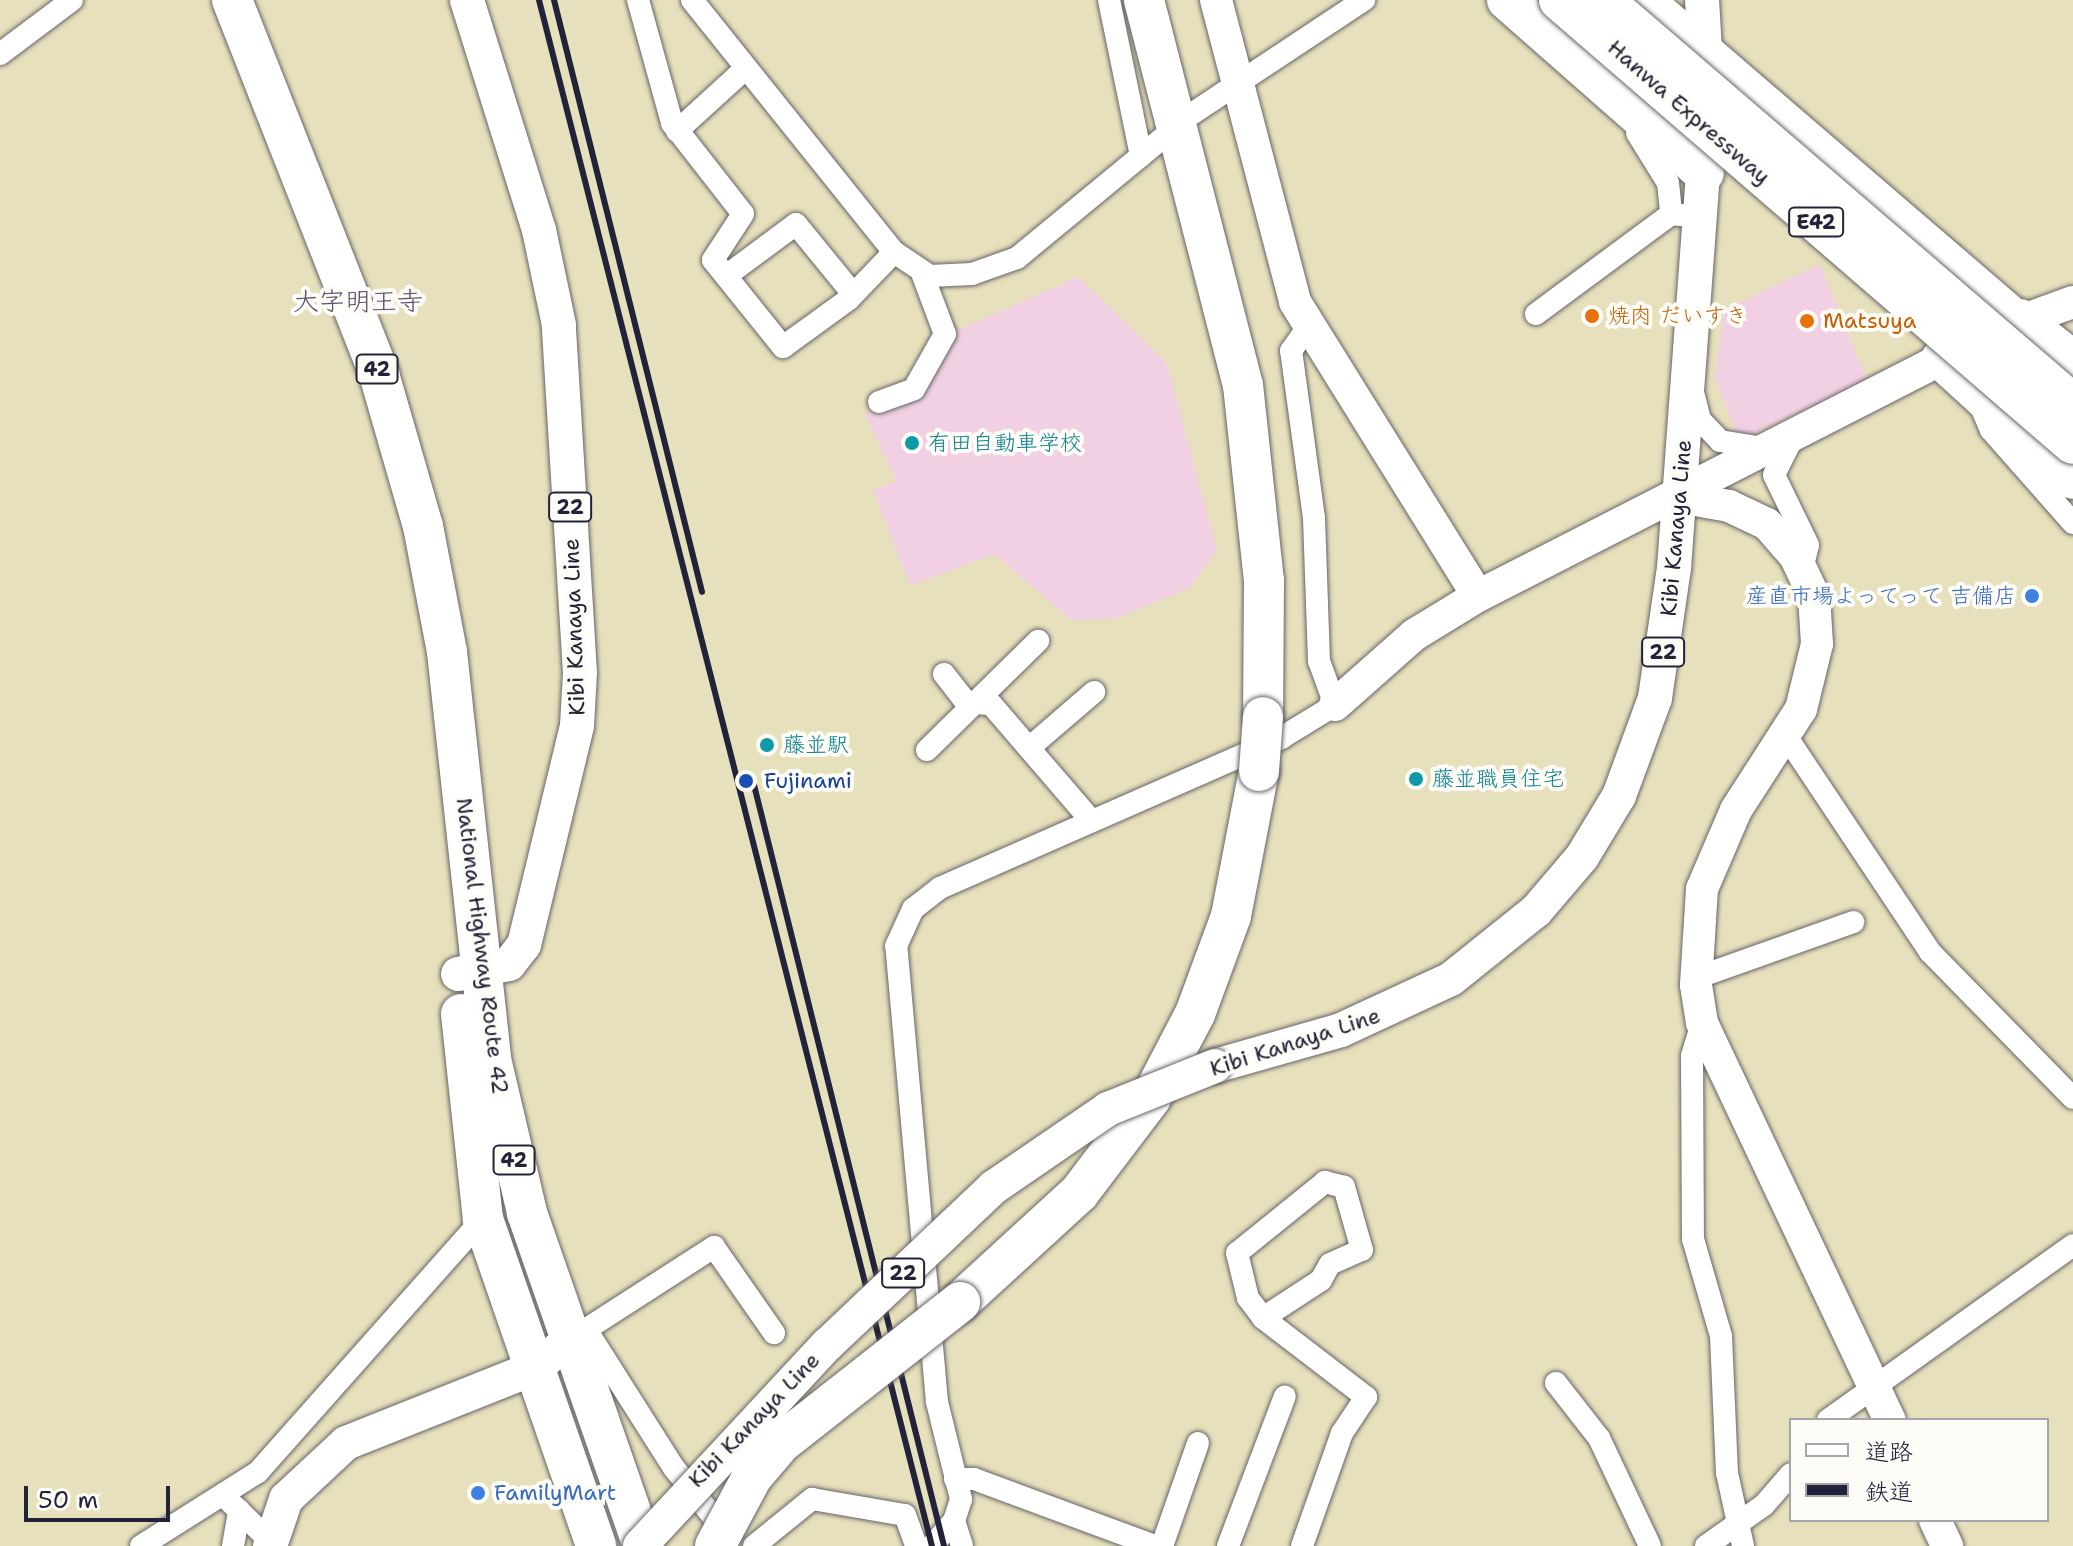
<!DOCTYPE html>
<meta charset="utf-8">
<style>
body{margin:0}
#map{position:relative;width:2073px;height:1546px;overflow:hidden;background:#e7e0bc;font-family:"Shantell Sans","Klee One",sans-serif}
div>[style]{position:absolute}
.built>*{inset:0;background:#f1d0e3}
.roads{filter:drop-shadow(0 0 2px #676468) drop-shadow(0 0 2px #676468)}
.street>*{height:22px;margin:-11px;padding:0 11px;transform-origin:11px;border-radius:11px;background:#fff}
.secondary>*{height:32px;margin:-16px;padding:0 16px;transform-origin:16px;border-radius:16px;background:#fff}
.primary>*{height:34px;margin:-17px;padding:0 17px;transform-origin:17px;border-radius:17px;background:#fff}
.highway>*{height:40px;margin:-20px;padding:0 20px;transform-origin:20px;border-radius:20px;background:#fff}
.rail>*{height:6px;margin:-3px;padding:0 3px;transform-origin:3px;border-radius:3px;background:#22223b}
.bridges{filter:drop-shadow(0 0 2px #676468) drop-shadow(0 0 2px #676468)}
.primary-bridge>*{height:34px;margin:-17px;padding:0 17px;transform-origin:17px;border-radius:17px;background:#fff}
.highway-bridge>*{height:40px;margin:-20px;padding:0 20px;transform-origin:20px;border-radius:20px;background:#fff}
.dots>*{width:22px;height:22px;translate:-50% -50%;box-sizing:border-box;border:4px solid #fdfcf7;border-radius:50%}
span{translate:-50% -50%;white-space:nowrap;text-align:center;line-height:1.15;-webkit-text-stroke:8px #fdfcf7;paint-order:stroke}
.shield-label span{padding:2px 6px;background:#fdfcf7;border:2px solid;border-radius:6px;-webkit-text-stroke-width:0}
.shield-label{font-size:20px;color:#22223b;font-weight:700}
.street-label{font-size:22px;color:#22223b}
.food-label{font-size:22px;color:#c56008}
.left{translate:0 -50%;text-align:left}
.culture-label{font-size:22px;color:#0d838f}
.shop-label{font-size:22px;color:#366cbe}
.right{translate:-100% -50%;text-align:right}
.transit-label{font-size:22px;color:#164399}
.quarter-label{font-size:26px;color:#5c5071}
.legend{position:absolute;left:1789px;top:1418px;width:260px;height:104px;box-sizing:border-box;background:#fdfcf7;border:2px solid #a5a5ac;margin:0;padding:10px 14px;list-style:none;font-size:24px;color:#22223b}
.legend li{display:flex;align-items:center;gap:16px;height:40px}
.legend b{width:40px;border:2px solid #a5a5ac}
.scale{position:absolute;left:24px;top:1486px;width:146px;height:36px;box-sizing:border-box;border:4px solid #22223b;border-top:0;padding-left:10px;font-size:24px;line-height:28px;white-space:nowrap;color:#22223b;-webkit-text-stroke:6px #fdfcf7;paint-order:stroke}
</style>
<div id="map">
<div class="built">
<div style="clip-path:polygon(1820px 264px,1867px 380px,1739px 440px,1715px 378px,1724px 310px)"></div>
<div style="clip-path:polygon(1078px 277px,1167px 363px,1217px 551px,1189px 588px,1115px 619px,1071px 620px,994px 554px,910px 586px,873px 490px,896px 481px,865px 414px,925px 388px,956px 331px)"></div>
</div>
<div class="roads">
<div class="street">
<div style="left:638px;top:0;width:128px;rotate:74.5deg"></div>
<div style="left:672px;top:123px;width:115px;rotate:52deg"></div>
<div style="left:743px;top:214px;width:55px;rotate:123.1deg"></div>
<div style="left:713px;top:260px;width:112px;rotate:51.2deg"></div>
<div style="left:783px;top:347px;width:82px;rotate:-36deg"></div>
<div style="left:849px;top:299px;width:65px;rotate:-46.2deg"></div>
<div style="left:692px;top:0;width:323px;rotate:51.3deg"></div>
<div style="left:894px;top:252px;width:43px;rotate:33.7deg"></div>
<div style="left:930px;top:276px;width:42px;rotate:-2.7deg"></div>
<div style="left:972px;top:274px;width:48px;rotate:-19.6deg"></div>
<div style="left:1017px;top:258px;width:192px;rotate:-39.5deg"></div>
<div style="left:1109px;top:0;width:159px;rotate:78.4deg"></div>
<div style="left:0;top:54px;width:90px;rotate:-36.9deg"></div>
<div style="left:1190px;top:115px;width:209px;rotate:-33.5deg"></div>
<div style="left:677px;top:131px;width:93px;rotate:-42.4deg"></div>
<div style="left:1637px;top:133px;width:59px;rotate:58.2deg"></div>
<div style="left:1668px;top:183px;width:31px;rotate:84deg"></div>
<div style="left:1671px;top:214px;width:31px;rotate:6deg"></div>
<div style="left:726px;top:276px;width:87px;rotate:-36.6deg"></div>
<div style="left:796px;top:224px;width:90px;rotate:50.8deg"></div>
<div style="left:1536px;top:314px;width:168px;rotate:-36.5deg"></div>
<div style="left:1694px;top:396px;width:25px;rotate:76deg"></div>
<div style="left:1700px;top:420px;width:29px;rotate:46deg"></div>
<div style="left:1720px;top:441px;width:44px;rotate:9.2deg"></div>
<div style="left:879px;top:402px;width:37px;rotate:-20deg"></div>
<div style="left:914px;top:389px;width:63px;rotate:-60.6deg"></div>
<div style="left:945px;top:334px;width:65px;rotate:-110.7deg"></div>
<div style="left:1982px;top:409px;width:23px;rotate:67deg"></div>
<div style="left:1991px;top:430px;width:124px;rotate:48.6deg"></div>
<div style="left:1792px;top:439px;width:40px;rotate:116.6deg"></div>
<div style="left:1774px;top:475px;width:78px;rotate:64.1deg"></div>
<div style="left:1808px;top:545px;width:25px;rotate:104deg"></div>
<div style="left:944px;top:674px;width:36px;rotate:52deg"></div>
<div style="left:966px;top:702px;width:25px;rotate:5deg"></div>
<div style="left:991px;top:704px;width:152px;rotate:49.3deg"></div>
<div style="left:1786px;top:736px;width:260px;rotate:56.3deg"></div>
<div style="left:1930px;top:952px;width:204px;rotate:45.6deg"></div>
<div style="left:1029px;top:748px;width:86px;rotate:-40.7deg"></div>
<div style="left:927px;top:750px;width:156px;rotate:-44.5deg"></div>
<div style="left:1696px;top:978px;width:167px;rotate:-19.6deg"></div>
<div style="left:1702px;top:1023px;width:34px;rotate:107deg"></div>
<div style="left:1692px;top:1056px;width:183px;rotate:89.7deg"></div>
<div style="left:1693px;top:1239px;width:101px;rotate:73.9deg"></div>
<div style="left:1721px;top:1336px;width:137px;rotate:87.5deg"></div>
<div style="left:1727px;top:1473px;width:75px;rotate:77.6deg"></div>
<div style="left:1263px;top:1318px;width:69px;rotate:-33.2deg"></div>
<div style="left:1321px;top:1280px;width:18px;rotate:-61deg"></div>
<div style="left:1330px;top:1264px;width:35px;rotate:-24deg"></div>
<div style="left:1362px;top:1250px;width:66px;rotate:-105.9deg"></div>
<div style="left:1344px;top:1187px;width:20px;rotate:-165deg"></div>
<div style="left:1325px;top:1182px;width:113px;rotate:141.1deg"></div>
<div style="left:1237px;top:1253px;width:46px;rotate:76.3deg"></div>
<div style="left:1248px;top:1298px;width:25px;rotate:53deg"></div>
<div style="left:1263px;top:1318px;width:130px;rotate:37.5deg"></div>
<div style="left:1366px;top:1397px;width:43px;rotate:123.7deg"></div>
<div style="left:1342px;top:1433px;width:120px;rotate:109.5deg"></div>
<div style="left:587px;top:1331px;width:162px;rotate:57.6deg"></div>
<div style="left:674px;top:1468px;width:85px;rotate:51.2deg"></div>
<div style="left:568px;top:1341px;width:174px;rotate:-32.8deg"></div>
<div style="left:714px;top:1247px;width:105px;rotate:55.1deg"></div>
<div style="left:1556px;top:1383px;width:70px;rotate:52deg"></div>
<div style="left:1599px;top:1438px;width:119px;rotate:64.7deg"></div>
<div style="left:1828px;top:1420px;width:301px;rotate:-35.5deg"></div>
<div style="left:955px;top:1479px;width:19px"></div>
<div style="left:974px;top:1479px;width:193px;rotate:20.3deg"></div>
<div style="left:223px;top:1495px;width:67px;rotate:44.4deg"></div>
<div style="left:954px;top:1521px;width:26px;rotate:72deg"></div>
<div style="left:141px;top:1546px;width:138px;rotate:-32.3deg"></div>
<div style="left:258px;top:1472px;width:339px;rotate:-48.4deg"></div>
<div style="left:233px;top:1546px;width:36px;rotate:-80deg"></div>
<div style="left:754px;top:1546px;width:75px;rotate:-39deg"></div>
<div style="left:812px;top:1499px;width:94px;rotate:9.8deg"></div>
<div style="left:905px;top:1515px;width:33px;rotate:70deg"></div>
<div style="left:932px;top:1546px;width:33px;rotate:-49deg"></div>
<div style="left:954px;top:1521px;width:23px;rotate:-72deg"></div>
<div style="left:961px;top:1499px;width:100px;rotate:-103.9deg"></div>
<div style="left:937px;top:1402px;width:458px;rotate:-95.1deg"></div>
<div style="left:896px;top:946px;width:41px;rotate:-65.3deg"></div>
<div style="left:913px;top:909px;width:34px;rotate:-38deg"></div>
<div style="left:940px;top:888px;width:373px;rotate:-23.7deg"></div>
<div style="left:1281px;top:738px;width:63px;rotate:-31.4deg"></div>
<div style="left:1335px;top:705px;width:47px;rotate:-110deg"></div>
<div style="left:1319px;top:661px;width:143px;rotate:-92deg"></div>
<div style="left:1314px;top:518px;width:169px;rotate:-97.8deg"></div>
<div style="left:1291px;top:351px;width:28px;rotate:-55deg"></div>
<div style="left:1162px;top:1546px;width:109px;rotate:-70.7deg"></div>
<div style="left:1228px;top:1546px;width:160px;rotate:-69.2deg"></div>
<div style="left:1706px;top:1546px;width:71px;rotate:-35.3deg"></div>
<div style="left:1764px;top:1505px;width:41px;rotate:-48.9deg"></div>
</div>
<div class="secondary">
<div style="left:1216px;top:0;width:312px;rotate:75.3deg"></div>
<div style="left:1295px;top:302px;width:346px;rotate:58.1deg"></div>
<div style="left:1649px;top:0;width:489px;rotate:40.7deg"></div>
<div style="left:2004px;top:327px;width:73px;rotate:-19.9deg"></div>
<div style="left:1679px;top:497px;width:51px;rotate:10.2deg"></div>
<div style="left:1729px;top:506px;width:42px;rotate:25.3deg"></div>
<div style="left:1767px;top:524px;width:43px;rotate:48.8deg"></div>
<div style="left:1795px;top:556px;width:44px;rotate:64.6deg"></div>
<div style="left:1814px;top:596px;width:48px;rotate:86.4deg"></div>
<div style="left:1817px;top:644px;width:67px;rotate:103.8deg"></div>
<div style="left:1801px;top:709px;width:120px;rotate:122.8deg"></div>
<div style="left:1736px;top:810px;width:86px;rotate:113.3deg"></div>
<div style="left:1702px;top:889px;width:96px;rotate:93.6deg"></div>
<div style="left:1696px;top:985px;width:38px;rotate:81deg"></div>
<div style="left:1702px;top:1023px;width:439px;rotate:64.7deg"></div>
<div style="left:1335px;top:705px;width:106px;rotate:-41.5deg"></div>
<div style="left:1414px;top:635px;width:75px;rotate:-31.4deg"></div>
<div style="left:1478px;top:596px;width:545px;rotate:-27.08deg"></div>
<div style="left:1935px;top:1520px;width:29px;rotate:65deg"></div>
</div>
<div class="primary">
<div style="left:458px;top:974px;width:52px;rotate:-11.1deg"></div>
<div style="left:509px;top:964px;width:24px;rotate:-52deg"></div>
<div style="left:524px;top:945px;width:225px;rotate:-76.4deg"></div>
<div style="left:577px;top:726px;width:53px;rotate:-86.8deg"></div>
<div style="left:580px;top:673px;width:349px;rotate:-93.5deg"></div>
<div style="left:559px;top:325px;width:97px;rotate:-101.9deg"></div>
<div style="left:539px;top:230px;width:241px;rotate:-107.4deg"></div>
<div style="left:1215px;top:1066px;width:131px;rotate:-15.9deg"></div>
<div style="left:1341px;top:1030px;width:121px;rotate:-24.9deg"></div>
<div style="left:1451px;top:979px;width:109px;rotate:-38.7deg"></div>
<div style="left:1536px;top:911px;width:71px;rotate:-49.6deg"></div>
<div style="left:1582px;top:857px;width:71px;rotate:-58.8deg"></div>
<div style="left:1619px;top:796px;width:104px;rotate:-69.8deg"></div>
<div style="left:1655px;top:698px;width:131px;rotate:-81.7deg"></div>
<div style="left:1674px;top:568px;width:466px;rotate:-85.8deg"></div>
<div style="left:1708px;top:103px;width:103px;rotate:-93.3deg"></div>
<div style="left:270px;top:1546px;width:50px;rotate:-71.2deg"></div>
<div style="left:286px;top:1499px;width:82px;rotate:-43deg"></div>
<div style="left:346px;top:1443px;width:206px;rotate:-21.7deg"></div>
<div style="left:537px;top:1367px;width:40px;rotate:-40deg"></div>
</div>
<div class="highway">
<div style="left:232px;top:0;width:402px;rotate:68.5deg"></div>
<div style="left:379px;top:374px;width:158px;rotate:73.9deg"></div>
<div style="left:423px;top:526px;width:128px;rotate:79.2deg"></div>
<div style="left:447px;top:652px;width:409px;rotate:83.8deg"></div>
<div style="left:491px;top:1059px;width:158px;rotate:76.8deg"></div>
<div style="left:527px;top:1213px;width:353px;rotate:70.8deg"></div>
<div style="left:1144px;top:0;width:398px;rotate:75.6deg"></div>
<div style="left:1243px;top:385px;width:196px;rotate:83.9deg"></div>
<div style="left:1264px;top:580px;width:137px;rotate:90.4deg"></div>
<div style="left:1507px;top:0;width:262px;rotate:41.3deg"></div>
<div style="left:2020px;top:319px;width:68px;rotate:38.4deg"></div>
<div style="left:1941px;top:359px;width:178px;rotate:42.3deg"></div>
<div style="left:461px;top:1014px;width:206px;rotate:83.9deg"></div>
<div style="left:483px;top:1219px;width:346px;rotate:70.9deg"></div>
<div style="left:960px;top:1302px;width:161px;rotate:-42.5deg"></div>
<div style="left:1079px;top:1193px;width:119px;rotate:-52.8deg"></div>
<div style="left:1151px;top:1098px;width:95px;rotate:-62.4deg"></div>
<div style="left:1195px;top:1014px;width:104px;rotate:-69.8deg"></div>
<div style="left:1231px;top:916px;width:148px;rotate:-79.1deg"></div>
</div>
</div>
<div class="rail">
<div style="left:539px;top:0;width:1595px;rotate:75.74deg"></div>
<div style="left:554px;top:0;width:610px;rotate:75.96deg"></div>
<div style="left:754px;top:785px;width:784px;rotate:75.98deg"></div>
</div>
<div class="bridges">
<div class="primary-bridge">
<div style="left:640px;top:1546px;width:275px;rotate:-47.1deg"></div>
<div style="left:827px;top:1345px;width:230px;rotate:-43.4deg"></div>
<div style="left:994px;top:1187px;width:138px;rotate:-34.4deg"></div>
<div style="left:1108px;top:1109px;width:115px;rotate:-21.9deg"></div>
</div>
<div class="highway-bridge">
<div style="left:1559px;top:0;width:679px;rotate:40.82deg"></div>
<div style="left:1603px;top:0;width:620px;rotate:40.68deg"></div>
<div style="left:1259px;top:771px;width:54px;rotate:-85.8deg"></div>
<div style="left:715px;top:1546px;width:78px;rotate:-61.8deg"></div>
<div style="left:752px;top:1477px;width:45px;rotate:-49.5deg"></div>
<div style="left:781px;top:1443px;width:228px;rotate:-38.2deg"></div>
</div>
</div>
<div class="dots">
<div style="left:1592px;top:316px;background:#e8710a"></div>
<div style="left:1807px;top:321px;background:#e8710a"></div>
<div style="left:912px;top:443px;background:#0f9aa8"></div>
<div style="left:2032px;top:596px;background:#3f7fe0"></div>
<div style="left:767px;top:745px;background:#0f9aa8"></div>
<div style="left:1416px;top:779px;background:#0f9aa8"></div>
<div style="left:746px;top:781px;background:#1a4fb4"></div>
<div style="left:478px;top:1493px;background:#3f7fe0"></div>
</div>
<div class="shield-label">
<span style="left:1816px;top:222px">E42</span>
<span style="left:377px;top:369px">42</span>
<span style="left:570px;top:507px">22</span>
<span style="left:1663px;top:652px">22</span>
<span style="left:514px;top:1160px">42</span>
<span style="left:903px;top:1273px">22</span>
</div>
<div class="street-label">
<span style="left:1689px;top:112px;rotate:41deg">Hanwa Expressway</span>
<span style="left:1676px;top:528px;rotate:-85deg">Kibi Kanaya Line</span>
<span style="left:574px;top:627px;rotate:-92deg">Kibi Kanaya Line</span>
<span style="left:482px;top:946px;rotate:83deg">National Highway Route 42</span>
<span style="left:1295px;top:1042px;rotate:-18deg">Kibi Kanaya Line</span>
<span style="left:754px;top:1420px;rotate:-46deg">Kibi Kanaya Line</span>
</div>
<div class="food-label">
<span class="left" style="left:1608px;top:316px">焼肉 だいすき</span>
<span class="left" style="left:1823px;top:321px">Matsuya</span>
</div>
<div class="culture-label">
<span class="left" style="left:928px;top:443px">有田自動車学校</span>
<span class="left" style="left:783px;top:745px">藤並駅</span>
<span class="left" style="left:1432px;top:779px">藤並職員住宅</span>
</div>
<div class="shop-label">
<span class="right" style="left:2016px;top:596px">産直市場よってって 吉備店</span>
<span class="left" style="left:494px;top:1493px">FamilyMart</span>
</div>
<div class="transit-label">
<span class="left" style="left:764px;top:781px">Fujinami</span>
</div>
<div class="quarter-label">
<span style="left:358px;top:301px">大字明王寺</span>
</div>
<ul class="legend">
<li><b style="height:10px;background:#fff"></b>道路</li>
<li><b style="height:10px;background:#22223b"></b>鉄道</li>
</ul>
<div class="scale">50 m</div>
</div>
